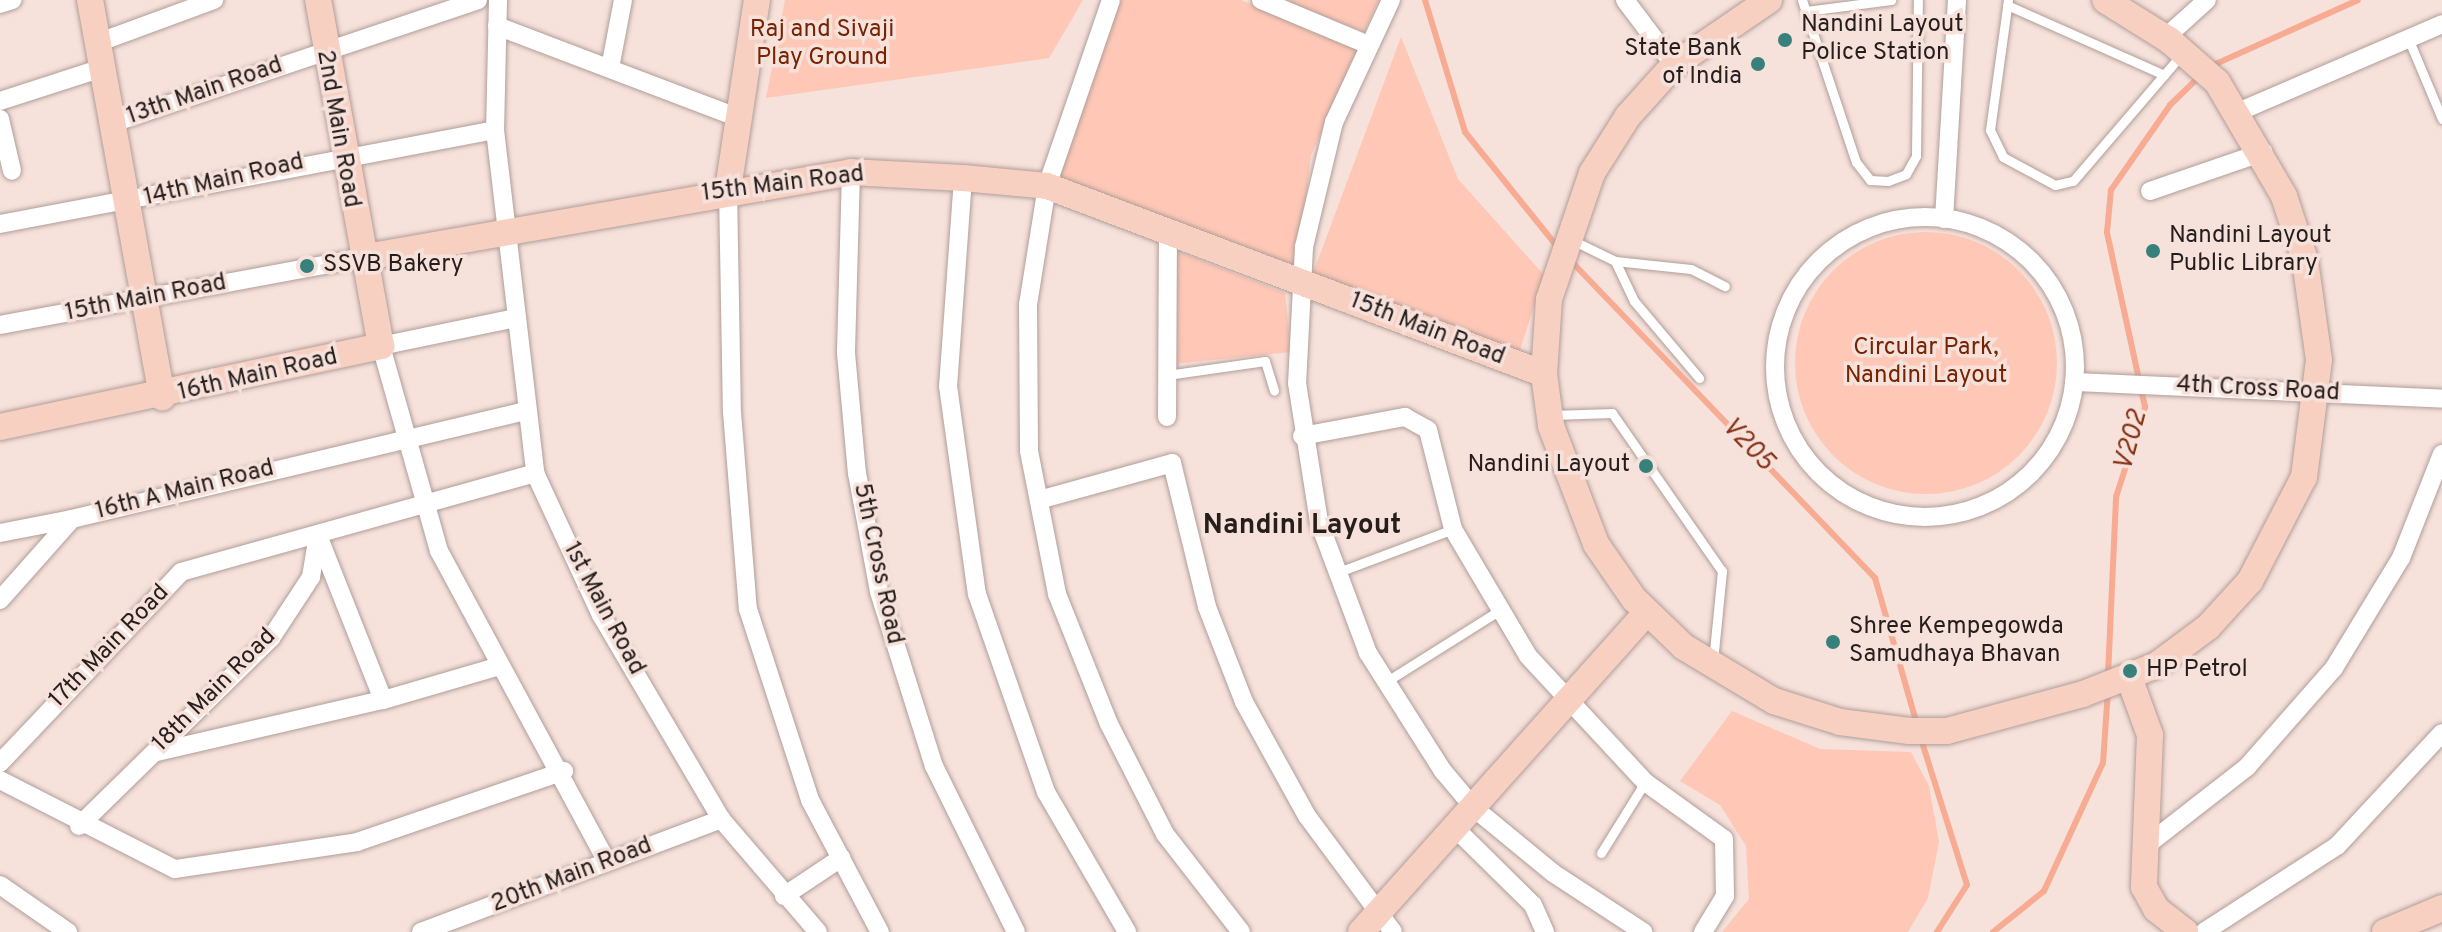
<!DOCTYPE html>
<style>
body{margin:0}
#map{position:relative;width:2442px;height:932px;overflow:hidden;background:#f6e1db;font-family:Overpass,sans-serif}
div>[style]{position:absolute}
.green>*{inset:0;background:#fec7b6}
.round{border-radius:50%}
.stream>*{height:6px;margin:-3px;padding:0 3px;transform-origin:3px;border-radius:3px;background:#f7ab92}
.roads{filter:drop-shadow(0 0 2px #b19e98) drop-shadow(0 0 2px #b19e98)}
.lane>*{height:9px;margin:-4.5px;padding:0 4.5px;transform-origin:4.5px;border-radius:4.5px;background:#fff}
.street>*{height:18px;margin:-9px;padding:0 9px;transform-origin:9px;border-radius:9px;background:#fff}
.street>.ring{margin:-9px;padding:0;box-sizing:content-box;background:none;border:18px solid #fff;border-radius:50%}
.secondary>*{height:26px;margin:-13px;padding:0 13px;transform-origin:13px;border-radius:13px;background:#f7d0c2}
.dots>*{width:22px;height:22px;translate:-50% -50%;box-sizing:border-box;border:4px solid #f6e1db;border-radius:50%}
span{translate:-50% -50%;white-space:nowrap;text-align:center;line-height:1.15;-webkit-text-stroke:7px #f6e1db;paint-order:stroke}
.poi-label{font-size:24px;color:#251e1c}
.left{translate:0 -50%;text-align:left}
.right{translate:-100% -50%;text-align:right}
.park-label{font-size:24px;color:#762403}
.street-label{font-size:24px;color:#251e1c}
.water-label{font-size:26px;color:#853215;font-style:italic}
.quarter-label{font-size:28px;color:#251e1c;font-weight:700}
</style>
<div id="map">
<div class="green">
<div style="clip-path:polygon(785px 0,1083px 0,1049px 58px,766px 98px)"></div>
<div style="clip-path:polygon(1118px 0,1241px 0,1360px 50px,1311px 155px,1296px 285px,1052px 181px)"></div>
<div style="clip-path:polygon(1282px 0,1379px 0,1364px 32px)"></div>
<div style="clip-path:polygon(1401px 37px,1458px 179px,1544px 275px,1519px 353px,1309px 284px)"></div>
<div class="round" style="left:1795px;top:232px;width:262px;height:262px"></div>
<div style="clip-path:polygon(1177px 251px,1285px 293px,1291px 352px,1173px 364px)"></div>
<div style="clip-path:polygon(1732px 711px,1820px 749px,1911px 752px,1929px 786px,1939px 842px,1928px 898px,1908px 932px,1722px 932px,1749px 899px,1746px 846px,1720px 805px,1680px 781px)"></div>
</div>
<div class="stream">
<div style="left:1425px;top:0;width:138px;rotate:73.1deg"></div>
<div style="left:1465px;top:132px;width:150px;rotate:51.2deg"></div>
<div style="left:2209px;top:67px;width:163px;rotate:-24.2deg"></div>
<div style="left:1570px;top:260px;width:441px;rotate:46.2deg"></div>
<div style="left:1875px;top:578px;width:152px;rotate:74deg"></div>
<div style="left:2108px;top:675px;width:178px;rotate:-87.4deg"></div>
<div style="left:2116px;top:497px;width:95px;rotate:-72.1deg"></div>
<div style="left:2145px;top:407px;width:179px;rotate:-102.3deg"></div>
<div style="left:2107px;top:232px;width:42px;rotate:-84.6deg"></div>
<div style="left:2111px;top:190px;width:103px;rotate:-55.2deg"></div>
<div style="left:2170px;top:105px;width:43px;rotate:-44.1deg"></div>
<div style="left:1921px;top:739px;width:153px;rotate:72.5deg"></div>
<div style="left:1967px;top:885px;width:56px;rotate:122.6deg"></div>
<div style="left:1993px;top:932px;width:65px;rotate:-38.8deg"></div>
<div style="left:2044px;top:891px;width:141px;rotate:-65.3deg"></div>
<div style="left:2103px;top:763px;width:73px;rotate:-86.1deg"></div>
</div>
<div class="roads">
<div class="lane">
<div style="left:1802px;top:0;width:171px;rotate:71.6deg"></div>
<div style="left:1856px;top:162px;width:23px;rotate:52deg"></div>
<div style="left:1870px;top:180px;width:18px;rotate:3deg"></div>
<div style="left:1888px;top:181px;width:19px;rotate:-21deg"></div>
<div style="left:1906px;top:174px;width:21px;rotate:-61deg"></div>
<div style="left:1916px;top:156px;width:156px;rotate:-89.3deg"></div>
<div style="left:2008px;top:0;width:131px;rotate:97.9deg"></div>
<div style="left:1990px;top:130px;width:30px;rotate:64deg"></div>
<div style="left:2003px;top:157px;width:59px;rotate:28.3deg"></div>
<div style="left:2055px;top:185px;width:18px;rotate:-13deg"></div>
<div style="left:2073px;top:181px;width:166px;rotate:-49.4deg"></div>
<div style="left:2007px;top:5px;width:172px;rotate:24deg"></div>
<div style="left:1806px;top:11px;width:86px;rotate:-7.4deg"></div>
<div style="left:2408px;top:38px;width:88px;rotate:67.2deg"></div>
<div style="left:1574px;top:241px;width:46px;rotate:26deg"></div>
<div style="left:1615px;top:261px;width:76px;rotate:6deg"></div>
<div style="left:1691px;top:269px;width:38px;rotate:27deg"></div>
<div style="left:1615px;top:261px;width:44px;rotate:64.6deg"></div>
<div style="left:1634px;top:301px;width:101px;rotate:49.8deg"></div>
<div style="left:1167px;top:375px;width:99px;rotate:-8.1deg"></div>
<div style="left:1265px;top:361px;width:31px;rotate:73deg"></div>
<div style="left:1553px;top:415px;width:59px;rotate:-1.9deg"></div>
<div style="left:1612px;top:413px;width:193px;rotate:55.2deg"></div>
<div style="left:1722px;top:571px;width:90px;rotate:95.7deg"></div>
<div style="left:1336px;top:573px;width:125px;rotate:-20.6deg"></div>
<div style="left:1384px;top:683px;width:137px;rotate:-32.2deg"></div>
<div style="left:1601px;top:853px;width:84px;rotate:-58.2deg"></div>
</div>
<div class="street">
<div style="left:498px;top:0;width:130px;rotate:91.3deg"></div>
<div style="left:495px;top:130px;width:345px;rotate:83.3deg"></div>
<div style="left:535px;top:473px;width:157px;rotate:65.1deg"></div>
<div style="left:601px;top:615px;width:237px;rotate:59.5deg"></div>
<div style="left:721px;top:819px;width:149px;rotate:49.4deg"></div>
<div style="left:1111px;top:0;width:197px;rotate:109deg"></div>
<div style="left:1047px;top:186px;width:121px;rotate:99.1deg"></div>
<div style="left:1028px;top:305px;width:146px;rotate:89.6deg"></div>
<div style="left:1029px;top:451px;width:146px;rotate:78.9deg"></div>
<div style="left:1057px;top:594px;width:140px;rotate:68.2deg"></div>
<div style="left:1109px;top:724px;width:123px;rotate:63deg"></div>
<div style="left:1165px;top:834px;width:124px;rotate:52.2deg"></div>
<div style="left:1261px;top:0;width:114px;rotate:22.7deg"></div>
<div style="left:1391px;top:0;width:135px;rotate:115deg"></div>
<div style="left:1334px;top:122px;width:129px;rotate:103.5deg"></div>
<div style="left:1304px;top:247px;width:136px;rotate:92.9deg"></div>
<div style="left:1297px;top:383px;width:141px;rotate:81deg"></div>
<div style="left:1319px;top:522px;width:140px;rotate:69.5deg"></div>
<div style="left:1368px;top:653px;width:140px;rotate:57.6deg"></div>
<div style="left:1443px;top:771px;width:48px;rotate:50deg"></div>
<div style="left:1474px;top:808px;width:102px;rotate:39.4deg"></div>
<div style="left:1553px;top:873px;width:108px;rotate:33.2deg"></div>
<div style="left:1625px;top:0;width:81px;rotate:53deg"></div>
<div style="left:0;top:4px;width:13px;rotate:-18deg"></div>
<div style="left:497px;top:26px;width:259px;rotate:20.8deg"></div>
<div style="left:2166px;top:37px;width:55px;rotate:-42.1deg"></div>
<div style="left:97px;top:43px;width:125px;rotate:-20.2deg"></div>
<div style="left:610px;top:68px;width:69px;rotate:-79.2deg"></div>
<div style="left:0;top:101px;width:107px;rotate:-17.9deg"></div>
<div style="left:2238px;top:112px;width:222px;rotate:-23.3deg"></div>
<div style="left:0;top:119px;width:53px;rotate:77deg"></div>
<div style="left:113px;top:123px;width:385px;rotate:-18.6deg"></div>
<div style="left:851px;top:172px;width:181px;rotate:91.6deg"></div>
<div style="left:846px;top:353px;width:121px;rotate:84.8deg"></div>
<div style="left:857px;top:473px;width:121px;rotate:79.5deg"></div>
<div style="left:879px;top:592px;width:182px;rotate:72.5deg"></div>
<div style="left:934px;top:766px;width:185px;rotate:63.7deg"></div>
<div style="left:963px;top:178px;width:209px;rotate:94.1deg"></div>
<div style="left:948px;top:386px;width:210px;rotate:82.1deg"></div>
<div style="left:977px;top:594px;width:210px;rotate:70.8deg"></div>
<div style="left:1046px;top:792px;width:162px;rotate:59.9deg"></div>
<div style="left:728px;top:189px;width:223px;rotate:89deg"></div>
<div style="left:732px;top:412px;width:198px;rotate:85.4deg"></div>
<div style="left:748px;top:609px;width:201px;rotate:72deg"></div>
<div style="left:810px;top:800px;width:149px;rotate:62.1deg"></div>
<div style="left:2150px;top:191px;width:120px;rotate:-19deg"></div>
<div class="ring" style="left:1775px;top:217px;width:282px;height:282px"></div>
<div style="left:1944px;top:219px;width:219px;rotate:-86.6deg"></div>
<div style="left:0;top:224px;width:504px;rotate:-10.75deg"></div>
<div style="left:516px;top:318px;width:138px;rotate:168.3deg"></div>
<div style="left:381px;top:346px;width:213px;rotate:74.2deg"></div>
<div style="left:439px;top:551px;width:353px;rotate:61.6deg"></div>
<div style="left:0;top:325px;width:366px;rotate:-10.5deg"></div>
<div style="left:2074px;top:382px;width:368px;rotate:2.6deg"></div>
<div style="left:1167px;top:417px;width:185px;rotate:-89.7deg"></div>
<div style="left:1302px;top:436px;width:105px;rotate:-10.5deg"></div>
<div style="left:1405px;top:417px;width:26px;rotate:29deg"></div>
<div style="left:1428px;top:430px;width:102px;rotate:75.8deg"></div>
<div style="left:1453px;top:529px;width:147px;rotate:59.4deg"></div>
<div style="left:1528px;top:656px;width:172px;rotate:47.1deg"></div>
<div style="left:1645px;top:782px;width:97px;rotate:35.8deg"></div>
<div style="left:1724px;top:839px;width:57px;rotate:89deg"></div>
<div style="left:1725px;top:896px;width:42px;rotate:121.4deg"></div>
<div style="left:1039px;top:500px;width:138px;rotate:-15.5deg"></div>
<div style="left:1172px;top:463px;width:148px;rotate:76.3deg"></div>
<div style="left:1207px;top:607px;width:102px;rotate:68.7deg"></div>
<div style="left:1244px;top:702px;width:130px;rotate:61.1deg"></div>
<div style="left:1307px;top:816px;width:144px;rotate:53.4deg"></div>
<div style="left:0;top:533px;width:73px;rotate:-11deg"></div>
<div style="left:319px;top:538px;width:174px;rotate:68.4deg"></div>
<div style="left:383px;top:700px;width:121px;rotate:-16.3deg"></div>
<div style="left:0;top:600px;width:108px;rotate:-48.4deg"></div>
<div style="left:72px;top:519px;width:468px;rotate:-13.4deg"></div>
<div style="left:157px;top:752px;width:232px;rotate:-13deg"></div>
<div style="left:0;top:763px;width:263px;rotate:-46.5deg"></div>
<div style="left:181px;top:572px;width:368px;rotate:-15.6deg"></div>
<div style="left:0;top:780px;width:196px;rotate:27deg"></div>
<div style="left:175px;top:869px;width:184px;rotate:-8.4deg"></div>
<div style="left:357px;top:842px;width:219px;rotate:-18.9deg"></div>
<div style="left:79px;top:826px;width:269px;rotate:-44.4deg"></div>
<div style="left:271px;top:638px;width:73px;rotate:-56.7deg"></div>
<div style="left:311px;top:577px;width:43px;rotate:-80.5deg"></div>
<div style="left:1456px;top:829px;width:108px;rotate:44.6deg"></div>
<div style="left:1533px;top:905px;width:30px;rotate:66deg"></div>
<div style="left:2143px;top:848px;width:132px;rotate:-37.9deg"></div>
<div style="left:2247px;top:767px;width:132px;rotate:-48.7deg"></div>
<div style="left:2334px;top:668px;width:129px;rotate:-58.7deg"></div>
<div style="left:2401px;top:558px;width:112px;rotate:-68.5deg"></div>
<div style="left:0;top:885px;width:83px;rotate:34.7deg"></div>
<div style="left:784px;top:896px;width:69px;rotate:-33.7deg"></div>
<div style="left:421px;top:932px;width:321px;rotate:-20.6deg"></div>
<div style="left:2204px;top:932px;width:158px;rotate:-32.9deg"></div>
<div style="left:2337px;top:846px;width:154px;rotate:-47.1deg"></div>
</div>
<div class="secondary">
<div style="left:90px;top:0;width:404px;rotate:79.7deg"></div>
<div style="left:1769px;top:0;width:115px;rotate:145.6deg"></div>
<div style="left:1674px;top:65px;width:69px;rotate:132deg"></div>
<div style="left:1628px;top:116px;width:67px;rotate:122.3deg"></div>
<div style="left:1592px;top:173px;width:133px;rotate:108.8deg"></div>
<div style="left:1549px;top:299px;width:75px;rotate:93.8deg"></div>
<div style="left:1544px;top:374px;width:52px;rotate:82.3deg"></div>
<div style="left:1551px;top:426px;width:126px;rotate:69.1deg"></div>
<div style="left:1596px;top:544px;width:67px;rotate:55.4deg"></div>
<div style="left:1634px;top:599px;width:69px;rotate:43.8deg"></div>
<div style="left:1684px;top:647px;width:105px;rotate:31deg"></div>
<div style="left:1774px;top:701px;width:69px;rotate:17.7deg"></div>
<div style="left:1840px;top:722px;width:70px;rotate:7.4deg"></div>
<div style="left:1909px;top:731px;width:38px"></div>
<div style="left:1947px;top:731px;width:141px;rotate:-15.2deg"></div>
<div style="left:2083px;top:694px;width:79px;rotate:-21.4deg"></div>
<div style="left:2157px;top:665px;width:64px;rotate:-36.7deg"></div>
<div style="left:2208px;top:627px;width:62px;rotate:-47.6deg"></div>
<div style="left:2250px;top:581px;width:117px;rotate:-62.6deg"></div>
<div style="left:2304px;top:477px;width:118px;rotate:-82.7deg"></div>
<div style="left:2319px;top:360px;width:101px;rotate:-98deg"></div>
<div style="left:2305px;top:260px;width:67px;rotate:-108.2deg"></div>
<div style="left:2284px;top:196px;width:132px;rotate:-120.4deg"></div>
<div style="left:2217px;top:82px;width:64px;rotate:-138.8deg"></div>
<div style="left:2169px;top:40px;width:75px;rotate:-148deg"></div>
<div style="left:728px;top:189px;width:191px;rotate:-81.3deg"></div>
<div style="left:360px;top:258px;width:498px;rotate:-9.9deg"></div>
<div style="left:851px;top:172px;width:112px;rotate:3.1deg"></div>
<div style="left:963px;top:178px;width:84px;rotate:5.4deg"></div>
<div style="left:1047px;top:186px;width:531px;rotate:20.72deg"></div>
<div style="left:0;top:427px;width:390px;rotate:-12deg"></div>
<div style="left:381px;top:346px;width:352px;rotate:-100.3deg"></div>
<div style="left:2130px;top:680px;width:59px;rotate:70deg"></div>
<div style="left:2150px;top:735px;width:152px;rotate:92.3deg"></div>
<div style="left:2144px;top:887px;width:25px;rotate:61deg"></div>
<div style="left:2156px;top:909px;width:37px;rotate:38deg"></div>
<div style="left:1361px;top:932px;width:429px;rotate:-48.2deg"></div>
<div style="left:2385px;top:932px;width:62px;rotate:-22.8deg"></div>
</div>
</div>
<div class="dots">
<div style="left:1785px;top:40px;background:#38807a"></div>
<div style="left:1758px;top:64px;background:#38807a"></div>
<div style="left:2153px;top:251px;background:#38807a"></div>
<div style="left:307px;top:266px;background:#38807a"></div>
<div style="left:1646px;top:466px;background:#38807a"></div>
<div style="left:1833px;top:642px;background:#38807a"></div>
<div style="left:2130px;top:671px;background:#38807a"></div>
</div>
<div class="poi-label">
<span class="left" style="left:1801px;top:40px">Nandini Layout<br>Police Station</span>
<span class="right" style="left:1742px;top:64px">State Bank<br>of India</span>
<span class="left" style="left:2169px;top:251px">Nandini Layout<br>Public Library</span>
<span class="left" style="left:323px;top:266px">SSVB Bakery</span>
<span class="right" style="left:1630px;top:466px">Nandini Layout</span>
<span class="left" style="left:1849px;top:642px">Shree Kempegowda<br>Samudhaya Bhavan</span>
<span class="left" style="left:2146px;top:671px">HP Petrol</span>
</div>
<div class="park-label">
<span style="left:822px;top:45px">Raj and Sivaji<br>Play Ground</span>
<span style="left:1926px;top:363px">Circular Park,<br>Nandini Layout</span>
</div>
<div class="street-label">
<span style="left:205px;top:92px;rotate:-19deg">13th Main Road</span>
<span style="left:337px;top:129px;rotate:80deg">2nd Main Road</span>
<span style="left:224px;top:181px;rotate:-13deg">14th Main Road</span>
<span style="left:783px;top:185px;rotate:-7deg">15th Main Road</span>
<span style="left:146px;top:299px;rotate:-11deg">15th Main Road</span>
<span style="left:1427px;top:330px;rotate:21deg">15th Main Road</span>
<span style="left:258px;top:376px;rotate:-13deg">16th Main Road</span>
<span style="left:2258px;top:390px;rotate:3deg">4th Cross Road</span>
<span style="left:185px;top:491px;rotate:-14deg">16th A Main Road</span>
<span style="left:877px;top:564px;rotate:78deg">5th Cross Road</span>
<span style="left:603px;top:609px;rotate:62deg">1st Main Road</span>
<span style="left:110px;top:647px;rotate:-46deg">17th Main Road</span>
<span style="left:215px;top:691px;rotate:-45deg">18th Main Road</span>
<span style="left:572px;top:876px;rotate:-21deg">20th Main Road</span>
</div>
<div class="water-label">
<span style="left:2132px;top:441px;rotate:-75deg">V202</span>
<span style="left:1747px;top:445px;rotate:46deg">V205</span>
</div>
<div class="quarter-label">
<span style="left:1302px;top:526px">Nandini Layout</span>
</div>
</div>
